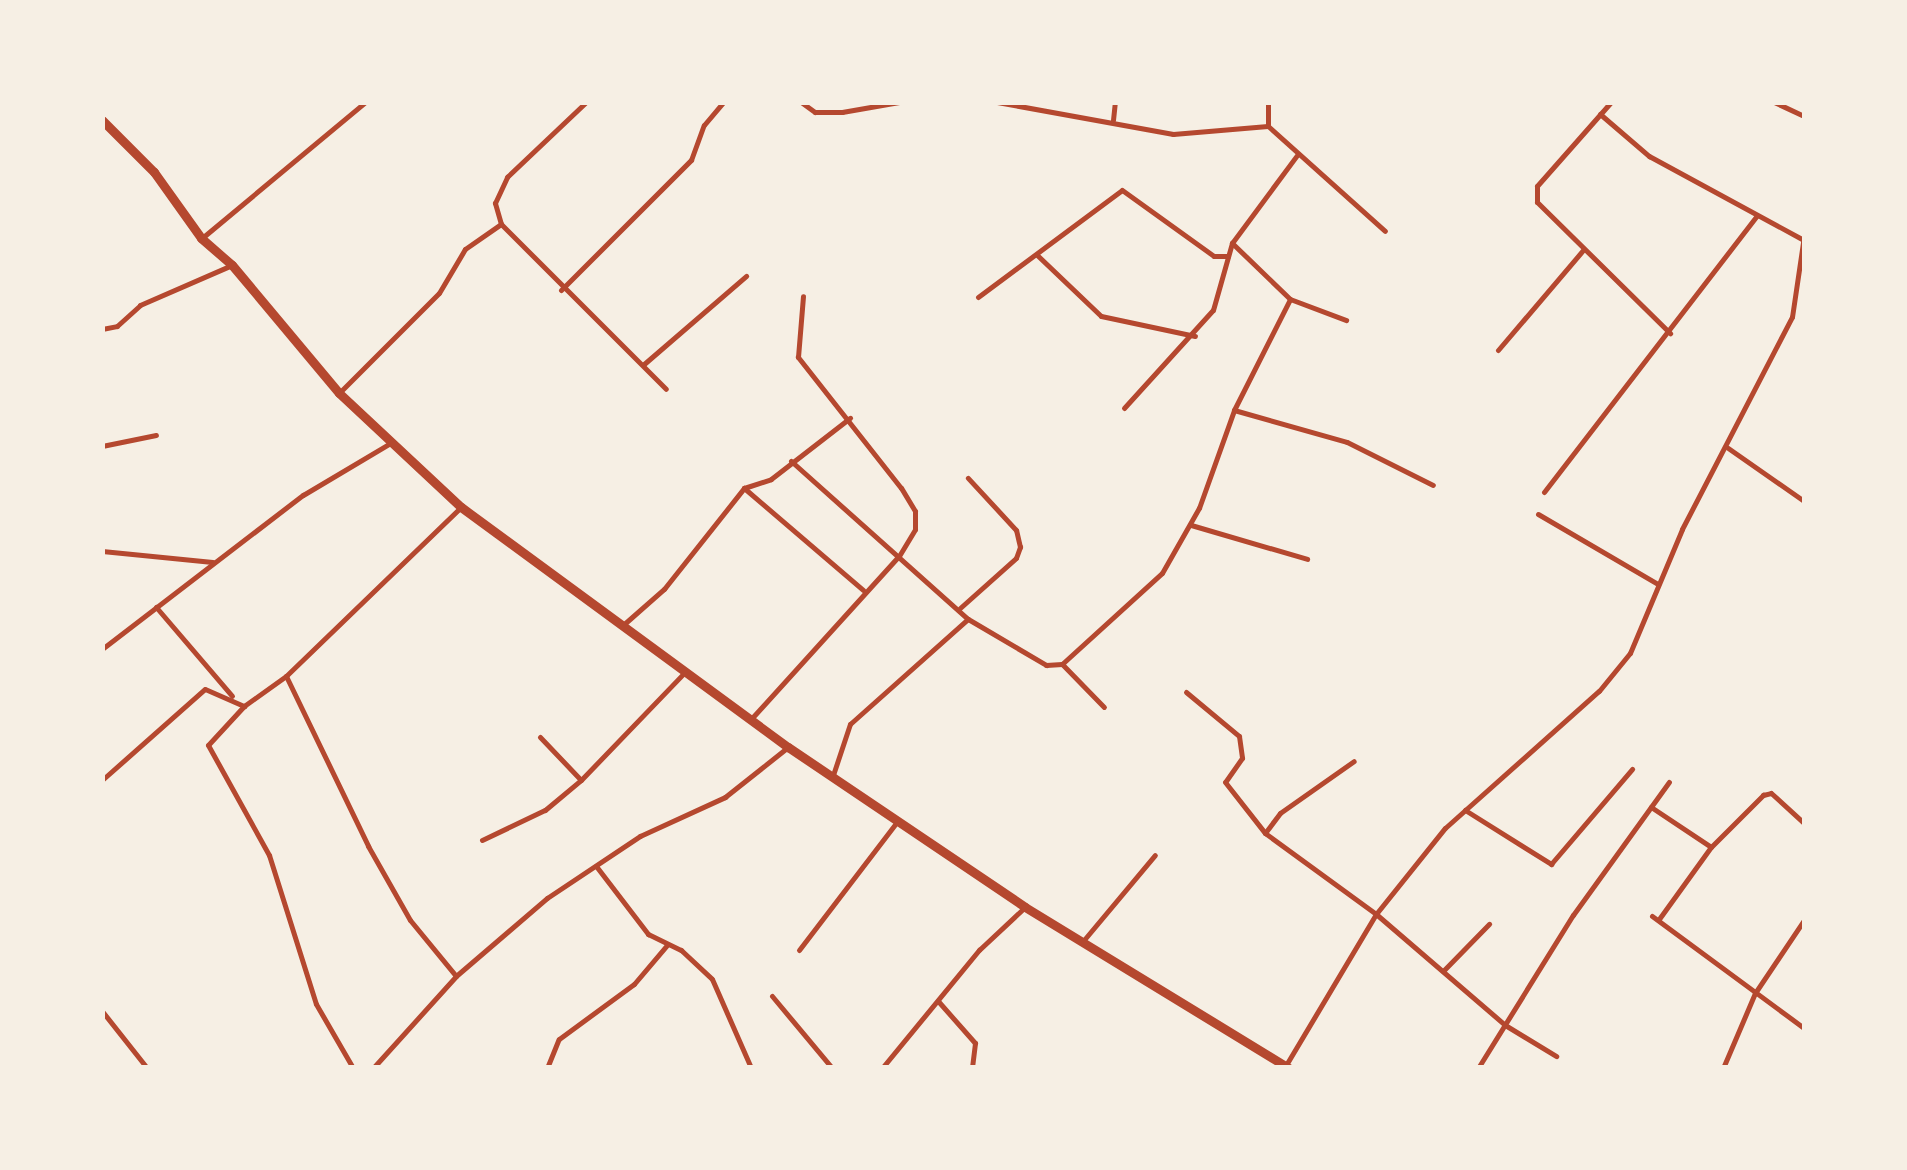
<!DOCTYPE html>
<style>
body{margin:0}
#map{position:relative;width:1907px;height:1170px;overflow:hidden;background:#f6efe4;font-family:Inter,sans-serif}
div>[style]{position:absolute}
.minor>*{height:5px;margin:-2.5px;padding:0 2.5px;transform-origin:2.5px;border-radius:2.5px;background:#b5482f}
.trunk>*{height:9px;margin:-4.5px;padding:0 4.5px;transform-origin:4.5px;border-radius:4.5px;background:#b5482f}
span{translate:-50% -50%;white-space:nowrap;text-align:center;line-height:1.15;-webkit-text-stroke:8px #f6efe4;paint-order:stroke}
.frame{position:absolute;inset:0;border:105px solid #f6efe4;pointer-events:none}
</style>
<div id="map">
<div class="minor">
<div style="left:801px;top:102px;width:17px;rotate:36deg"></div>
<div style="left:815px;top:112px;width:27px"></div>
<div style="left:842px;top:112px;width:58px;rotate:-10deg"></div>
<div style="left:997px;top:102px;width:179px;rotate:10.3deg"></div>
<div style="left:1173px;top:134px;width:95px;rotate:-4.8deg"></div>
<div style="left:1268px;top:126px;width:157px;rotate:41.9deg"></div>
<div style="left:1611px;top:102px;width:112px;rotate:131.4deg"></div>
<div style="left:1537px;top:186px;width:16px;rotate:90deg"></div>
<div style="left:1537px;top:202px;width:187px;rotate:44.6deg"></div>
<div style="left:1774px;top:102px;width:33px;rotate:25deg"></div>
<div style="left:1600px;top:114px;width:65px;rotate:40.6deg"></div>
<div style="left:1649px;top:156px;width:176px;rotate:28.5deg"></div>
<div style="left:1113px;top:120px;width:18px;rotate:-84deg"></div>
<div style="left:1268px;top:126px;width:24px;rotate:-90deg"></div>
<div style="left:501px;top:224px;width:233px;rotate:45deg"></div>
<div style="left:202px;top:238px;width:212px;rotate:-39.8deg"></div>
<div style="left:1232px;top:243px;width:81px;rotate:44deg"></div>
<div style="left:1290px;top:299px;width:60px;rotate:20.6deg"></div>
<div style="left:1037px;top:255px;width:88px;rotate:43.6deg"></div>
<div style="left:1101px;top:316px;width:96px;rotate:12deg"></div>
<div style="left:561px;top:290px;width:184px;rotate:-45deg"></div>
<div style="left:691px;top:160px;width:37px;rotate:-70deg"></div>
<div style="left:704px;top:125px;width:30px;rotate:-50deg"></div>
<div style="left:978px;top:297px;width:179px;rotate:-36.6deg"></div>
<div style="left:1122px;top:190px;width:113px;rotate:35.7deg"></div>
<div style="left:1214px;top:256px;width:14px"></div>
<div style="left:102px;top:329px;width:15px;rotate:-11deg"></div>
<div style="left:117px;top:326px;width:31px;rotate:-42deg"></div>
<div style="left:140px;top:305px;width:100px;rotate:-23.5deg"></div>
<div style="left:1498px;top:350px;width:131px;rotate:-49.6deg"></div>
<div style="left:644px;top:364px;width:135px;rotate:-40.8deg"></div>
<div style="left:339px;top:393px;width:141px;rotate:-45deg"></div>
<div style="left:439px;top:293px;width:51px;rotate:-59.4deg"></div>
<div style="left:465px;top:249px;width:44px;rotate:-34.8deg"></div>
<div style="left:501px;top:224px;width:22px;rotate:-106deg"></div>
<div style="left:495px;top:203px;width:29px;rotate:-65deg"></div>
<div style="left:507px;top:177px;width:109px;rotate:-43.5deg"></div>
<div style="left:1124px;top:408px;width:132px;rotate:-47.8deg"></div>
<div style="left:1213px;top:310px;width:70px;rotate:-74.2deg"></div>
<div style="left:1232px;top:243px;width:109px;rotate:-53.5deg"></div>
<div style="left:1234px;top:410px;width:117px;rotate:15.8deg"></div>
<div style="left:1347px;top:442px;width:96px;rotate:26.6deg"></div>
<div style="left:102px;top:446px;width:55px;rotate:-11.5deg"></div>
<div style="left:1728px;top:448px;width:93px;rotate:34.9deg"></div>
<div style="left:791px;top:461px;width:237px;rotate:41.8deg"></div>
<div style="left:968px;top:619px;width:91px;rotate:30.5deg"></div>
<div style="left:1046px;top:665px;width:16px;rotate:-4deg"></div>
<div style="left:1062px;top:664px;width:135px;rotate:-42.3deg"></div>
<div style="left:1162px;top:573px;width:75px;rotate:-60.4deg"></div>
<div style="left:1199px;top:508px;width:104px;rotate:-70.3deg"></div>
<div style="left:1234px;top:410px;width:124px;rotate:-63.2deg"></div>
<div style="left:744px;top:488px;width:157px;rotate:40.6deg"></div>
<div style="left:1544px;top:492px;width:349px;rotate:-52.4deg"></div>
<div style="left:1538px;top:514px;width:139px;rotate:30.3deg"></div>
<div style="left:1191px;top:525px;width:121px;rotate:16.3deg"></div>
<div style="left:102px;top:551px;width:111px;rotate:5.7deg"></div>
<div style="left:156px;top:607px;width:117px;rotate:49.5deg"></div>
<div style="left:960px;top:608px;width:75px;rotate:-41.8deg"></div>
<div style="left:1016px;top:558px;width:12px;rotate:-70deg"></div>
<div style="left:1020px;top:547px;width:17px;rotate:-103deg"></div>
<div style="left:1016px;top:530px;width:71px;rotate:-132.7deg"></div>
<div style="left:623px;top:625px;width:55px;rotate:-41.3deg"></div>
<div style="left:664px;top:589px;width:129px;rotate:-51.6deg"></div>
<div style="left:744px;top:488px;width:28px;rotate:-18deg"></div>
<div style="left:771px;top:479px;width:100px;rotate:-37.7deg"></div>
<div style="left:102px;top:649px;width:253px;rotate:-37.5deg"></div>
<div style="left:303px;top:495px;width:100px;rotate:-30.7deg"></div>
<div style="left:1062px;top:664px;width:60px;rotate:45.7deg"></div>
<div style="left:286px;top:676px;width:189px;rotate:64.2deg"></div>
<div style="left:368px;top:846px;width:85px;rotate:60.4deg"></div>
<div style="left:410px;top:920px;width:72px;rotate:50.6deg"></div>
<div style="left:1186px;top:692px;width:69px;rotate:39.7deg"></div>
<div style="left:1239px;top:736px;width:22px;rotate:82deg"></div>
<div style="left:1242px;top:758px;width:29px;rotate:125deg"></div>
<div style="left:1225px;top:782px;width:65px;rotate:51.9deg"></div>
<div style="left:1265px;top:833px;width:137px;rotate:36.1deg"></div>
<div style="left:1376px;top:914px;width:170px;rotate:40.7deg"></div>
<div style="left:1505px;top:1025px;width:60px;rotate:31.3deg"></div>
<div style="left:244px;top:706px;width:53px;rotate:132.7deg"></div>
<div style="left:208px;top:745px;width:126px;rotate:61deg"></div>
<div style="left:269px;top:855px;width:156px;rotate:72.5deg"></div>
<div style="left:316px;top:1004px;width:74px;rotate:60deg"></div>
<div style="left:751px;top:719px;width:220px;rotate:-47.8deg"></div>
<div style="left:899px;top:556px;width:31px;rotate:-59deg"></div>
<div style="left:915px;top:529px;width:18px;rotate:-90deg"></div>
<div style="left:915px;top:511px;width:27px;rotate:-121deg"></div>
<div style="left:901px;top:488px;width:167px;rotate:-128.2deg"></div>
<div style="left:798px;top:357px;width:61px;rotate:-85.3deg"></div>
<div style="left:540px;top:737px;width:59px;rotate:46.4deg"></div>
<div style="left:833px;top:775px;width:54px;rotate:-71.6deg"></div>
<div style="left:850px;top:724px;width:158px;rotate:-41.7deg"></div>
<div style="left:102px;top:780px;width:137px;rotate:-41.5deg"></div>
<div style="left:205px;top:689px;width:43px;rotate:23.6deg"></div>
<div style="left:244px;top:706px;width:52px;rotate:-35.5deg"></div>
<div style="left:286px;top:676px;width:243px;rotate:-44deg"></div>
<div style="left:1651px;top:807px;width:72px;rotate:33.7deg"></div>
<div style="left:1465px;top:810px;width:102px;rotate:32.1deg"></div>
<div style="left:1551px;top:864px;width:125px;rotate:-49.5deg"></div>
<div style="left:1265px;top:833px;width:25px;rotate:-53deg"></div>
<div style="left:1280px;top:813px;width:90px;rotate:-35.1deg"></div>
<div style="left:482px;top:840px;width:70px;rotate:-25.5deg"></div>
<div style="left:545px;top:810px;width:47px;rotate:-39.8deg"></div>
<div style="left:581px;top:780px;width:149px;rotate:-46.1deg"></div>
<div style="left:596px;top:866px;width:86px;rotate:52.6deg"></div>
<div style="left:648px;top:934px;width:37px;rotate:26deg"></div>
<div style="left:681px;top:950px;width:42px;rotate:43.1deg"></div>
<div style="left:712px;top:979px;width:97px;rotate:66.3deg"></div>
<div style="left:1652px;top:916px;width:189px;rotate:36.4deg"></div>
<div style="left:1659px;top:919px;width:89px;rotate:-54.2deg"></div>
<div style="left:1711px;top:847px;width:74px;rotate:-45deg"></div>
<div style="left:1763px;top:795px;width:8px;rotate:-14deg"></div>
<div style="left:1771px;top:793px;width:45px;rotate:42.3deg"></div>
<div style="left:1083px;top:941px;width:112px;rotate:-50.1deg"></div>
<div style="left:799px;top:950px;width:161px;rotate:-52.6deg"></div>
<div style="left:1443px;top:971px;width:66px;rotate:-45.6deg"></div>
<div style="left:772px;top:996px;width:94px;rotate:50.2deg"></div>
<div style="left:938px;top:1001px;width:56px;rotate:48.6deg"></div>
<div style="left:975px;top:1043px;width:25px;rotate:97deg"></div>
<div style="left:102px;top:1011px;width:73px;rotate:51.7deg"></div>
<div style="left:1286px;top:1065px;width:176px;rotate:-59.2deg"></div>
<div style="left:1376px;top:914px;width:110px;rotate:-51.3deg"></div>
<div style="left:1445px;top:828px;width:206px;rotate:-41.7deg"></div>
<div style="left:1599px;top:691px;width:49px;rotate:-50.8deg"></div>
<div style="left:1630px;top:653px;width:134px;rotate:-67.2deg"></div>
<div style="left:1682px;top:529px;width:239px;rotate:-62.6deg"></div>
<div style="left:1792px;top:317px;width:82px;rotate:-81.6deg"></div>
<div style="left:373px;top:1068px;width:124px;rotate:-47.9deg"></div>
<div style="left:456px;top:976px;width:120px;rotate:-40.6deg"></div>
<div style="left:547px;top:898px;width:112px;rotate:-33.7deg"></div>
<div style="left:640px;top:836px;width:94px;rotate:-24.6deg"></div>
<div style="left:725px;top:797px;width:80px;rotate:-38.4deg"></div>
<div style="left:547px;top:1068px;width:31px;rotate:-68deg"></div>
<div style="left:559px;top:1039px;width:93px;rotate:-36.3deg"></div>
<div style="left:634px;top:984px;width:51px;rotate:-49.8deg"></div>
<div style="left:882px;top:1068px;width:153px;rotate:-50.6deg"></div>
<div style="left:979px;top:950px;width:63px;rotate:-43.1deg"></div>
<div style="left:1478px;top:1068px;width:180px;rotate:-58.2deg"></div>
<div style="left:1573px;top:915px;width:164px;rotate:-54.2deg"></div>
<div style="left:1723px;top:1068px;width:82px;rotate:-66.9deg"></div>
<div style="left:1755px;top:993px;width:88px;rotate:-56.1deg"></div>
</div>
<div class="trunk">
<div style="left:102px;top:120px;width:74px;rotate:45deg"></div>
<div style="left:154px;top:172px;width:81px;rotate:54.5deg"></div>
<div style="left:201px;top:238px;width:41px;rotate:41.1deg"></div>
<div style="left:232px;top:265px;width:167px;rotate:50.1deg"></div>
<div style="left:339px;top:393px;width:167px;rotate:43.1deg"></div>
<div style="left:461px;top:507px;width:406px;rotate:36.3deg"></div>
<div style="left:788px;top:747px;width:286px;rotate:34deg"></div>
<div style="left:1025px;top:907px;width:309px;rotate:31.4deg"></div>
</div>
<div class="frame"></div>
</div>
